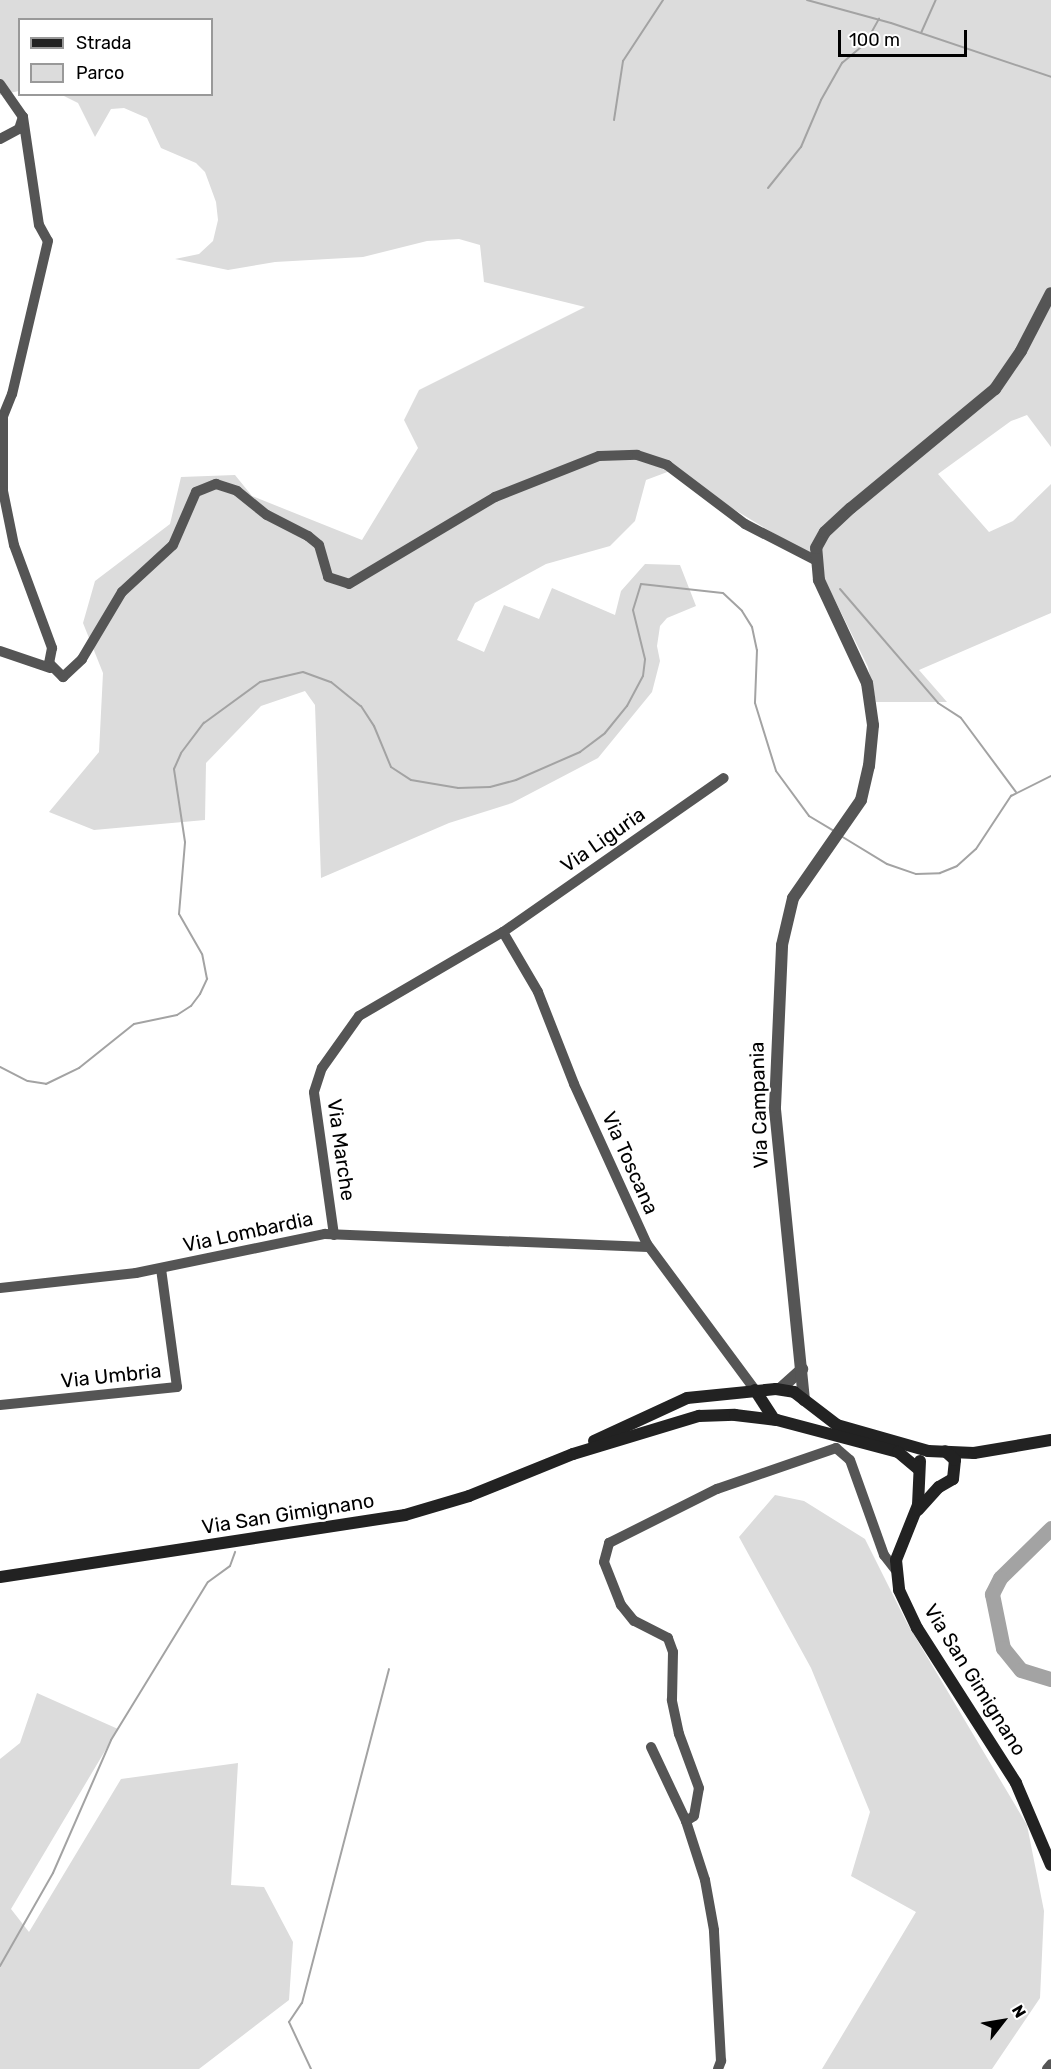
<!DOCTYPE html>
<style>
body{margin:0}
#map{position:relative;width:1051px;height:2069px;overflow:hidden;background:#fff;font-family:Rubik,sans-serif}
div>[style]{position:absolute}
.green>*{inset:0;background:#dcdcdc}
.stream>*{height:2px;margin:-1px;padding:0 1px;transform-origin:1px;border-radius:1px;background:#a3a3a3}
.river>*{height:15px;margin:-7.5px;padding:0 7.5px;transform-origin:7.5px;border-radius:7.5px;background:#a3a3a3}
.minor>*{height:10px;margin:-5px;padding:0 5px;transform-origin:5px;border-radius:5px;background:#555}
.tertiary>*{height:12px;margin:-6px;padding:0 6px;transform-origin:6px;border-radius:6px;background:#555}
.secondary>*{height:12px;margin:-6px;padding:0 6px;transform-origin:6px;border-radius:6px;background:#222}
span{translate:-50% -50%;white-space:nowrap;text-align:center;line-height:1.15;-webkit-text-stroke:4.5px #fff;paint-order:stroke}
.street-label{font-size:20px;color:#000}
.legend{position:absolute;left:18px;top:18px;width:195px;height:78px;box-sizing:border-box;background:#fff;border:2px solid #999;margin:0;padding:8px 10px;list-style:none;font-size:18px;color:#000}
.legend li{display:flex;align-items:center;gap:12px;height:30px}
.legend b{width:30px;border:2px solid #999}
.north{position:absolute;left:973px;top:1991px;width:60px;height:60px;-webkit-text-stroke:4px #fff;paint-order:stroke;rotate:59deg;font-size:16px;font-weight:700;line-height:24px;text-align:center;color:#000}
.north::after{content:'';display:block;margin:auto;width:21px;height:27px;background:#000;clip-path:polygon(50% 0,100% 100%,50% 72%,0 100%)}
.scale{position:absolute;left:838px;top:30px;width:129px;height:27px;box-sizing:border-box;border:3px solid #000;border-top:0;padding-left:8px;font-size:18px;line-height:21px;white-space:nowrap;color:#000;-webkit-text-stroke:4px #fff;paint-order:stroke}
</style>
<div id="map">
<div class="green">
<div style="clip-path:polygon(0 0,1051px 0,1051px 447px,1027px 415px,1011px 421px,938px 474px,989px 532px,1013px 521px,1051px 484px,1051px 613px,919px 670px,947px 702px,876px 702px,868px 667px,824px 578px,820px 561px,670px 471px,646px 480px,635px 521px,610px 546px,546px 564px,475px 603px,457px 640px,484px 652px,504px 605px,539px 619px,552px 588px,615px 615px,621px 591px,645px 564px,680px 565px,696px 606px,667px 618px,660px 626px,657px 646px,660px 661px,652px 692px,598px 758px,512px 803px,449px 823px,321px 878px,315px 705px,305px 691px,261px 706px,206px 763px,205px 820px,94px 830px,49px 812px,99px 752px,103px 673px,83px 623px,95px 581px,170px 524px,181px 477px,235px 475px,252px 496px,362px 540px,418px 448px,404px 420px,419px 390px,585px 307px,484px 282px,480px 245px,459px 239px,427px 241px,363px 257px,275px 262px,228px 270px,175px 259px,199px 254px,213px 241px,218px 220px,216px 202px,205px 172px,196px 163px,161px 148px,147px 118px,124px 108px,111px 109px,95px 137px,78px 103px,62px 95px,212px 94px,212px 20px,20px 20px,19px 91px,0 95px)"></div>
<div style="clip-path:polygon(775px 1495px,804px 1501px,865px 1539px,907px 1623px,1027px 1825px,1044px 1911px,1040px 1998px,992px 2069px,822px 2069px,916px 1912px,851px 1876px,870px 1812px,811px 1668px,739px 1537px)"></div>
<div style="clip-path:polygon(37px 1693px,118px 1729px,11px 1909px,29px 1932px,121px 1779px,238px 1763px,231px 1885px,264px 1887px,293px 1942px,289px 2000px,199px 2069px,0 2069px,0 1759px,20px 1743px)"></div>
</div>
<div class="stream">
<div style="left:807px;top:0;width:87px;rotate:15.3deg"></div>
<div style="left:891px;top:23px;width:169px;rotate:18.6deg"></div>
<div style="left:921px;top:33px;width:36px;rotate:-66deg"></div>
<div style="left:614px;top:120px;width:60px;rotate:-81.3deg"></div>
<div style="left:623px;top:61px;width:73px;rotate:-56.7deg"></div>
<div style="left:768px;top:188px;width:53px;rotate:-51.2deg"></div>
<div style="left:801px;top:147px;width:51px;rotate:-66.9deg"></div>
<div style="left:821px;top:100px;width:43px;rotate:-60.4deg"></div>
<div style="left:842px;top:63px;width:30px;rotate:-40deg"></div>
<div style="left:865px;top:44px;width:29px;rotate:-61deg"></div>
<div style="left:840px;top:589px;width:150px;rotate:49.3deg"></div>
<div style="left:938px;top:703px;width:27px;rotate:33deg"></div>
<div style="left:961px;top:718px;width:92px;rotate:53.4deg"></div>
<div style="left:841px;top:836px;width:54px;rotate:31.3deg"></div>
<div style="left:887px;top:864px;width:31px;rotate:19deg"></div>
<div style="left:916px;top:874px;width:24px;rotate:-2deg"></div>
<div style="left:940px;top:873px;width:18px;rotate:-22deg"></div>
<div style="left:957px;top:866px;width:25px;rotate:-42deg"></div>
<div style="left:976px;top:849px;width:64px;rotate:-56.6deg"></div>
<div style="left:1011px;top:796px;width:45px;rotate:-26.6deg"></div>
<div style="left:0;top:1067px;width:31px;rotate:27deg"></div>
<div style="left:28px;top:1081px;width:18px;rotate:9deg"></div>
<div style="left:46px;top:1084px;width:37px;rotate:-26deg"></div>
<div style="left:79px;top:1068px;width:70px;rotate:-38.7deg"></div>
<div style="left:134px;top:1024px;width:44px;rotate:-11.8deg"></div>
<div style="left:177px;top:1015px;width:17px;rotate:-33deg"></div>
<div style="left:191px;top:1006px;width:15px;rotate:-53deg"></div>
<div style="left:200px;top:994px;width:17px;rotate:-65deg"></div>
<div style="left:207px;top:979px;width:25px;rotate:-101deg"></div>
<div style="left:202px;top:954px;width:46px;rotate:-119.9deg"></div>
<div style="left:179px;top:914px;width:72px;rotate:-85.2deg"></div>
<div style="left:185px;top:842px;width:74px;rotate:-98.6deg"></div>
<div style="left:174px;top:769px;width:17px;rotate:-66deg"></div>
<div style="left:181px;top:753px;width:38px;rotate:-53deg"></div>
<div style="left:204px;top:723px;width:69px;rotate:-36.2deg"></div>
<div style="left:260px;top:682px;width:44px;rotate:-13.1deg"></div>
<div style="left:303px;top:672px;width:30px;rotate:20deg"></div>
<div style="left:331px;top:682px;width:38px;rotate:39deg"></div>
<div style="left:361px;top:706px;width:24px;rotate:57deg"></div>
<div style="left:374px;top:726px;width:44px;rotate:67.5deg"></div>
<div style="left:391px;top:767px;width:24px;rotate:33deg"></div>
<div style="left:411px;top:780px;width:48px;rotate:9.7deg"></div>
<div style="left:458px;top:788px;width:32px;rotate:-2deg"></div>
<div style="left:490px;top:787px;width:27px;rotate:-15deg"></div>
<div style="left:516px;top:780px;width:70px;rotate:-23.6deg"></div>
<div style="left:580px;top:752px;width:31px;rotate:-37deg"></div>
<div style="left:605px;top:733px;width:35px;rotate:-51deg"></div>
<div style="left:627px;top:706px;width:34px;rotate:-62deg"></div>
<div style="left:643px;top:676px;width:17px;rotate:-83deg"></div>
<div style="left:645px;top:659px;width:50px;rotate:-103.8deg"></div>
<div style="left:633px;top:610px;width:27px;rotate:-73deg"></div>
<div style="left:641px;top:584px;width:82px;rotate:6.3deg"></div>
<div style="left:723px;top:593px;width:26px;rotate:43deg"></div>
<div style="left:742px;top:611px;width:19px;rotate:58deg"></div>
<div style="left:752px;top:627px;width:24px;rotate:78deg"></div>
<div style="left:757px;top:650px;width:53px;rotate:92.2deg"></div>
<div style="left:755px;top:703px;width:71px;rotate:72.8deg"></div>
<div style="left:776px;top:771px;width:56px;rotate:53.7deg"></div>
<div style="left:809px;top:816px;width:29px;rotate:31deg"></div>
<div style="left:0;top:1966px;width:107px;rotate:-60.3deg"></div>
<div style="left:53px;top:1873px;width:145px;rotate:-66.4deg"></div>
<div style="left:111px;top:1740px;width:185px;rotate:-58.5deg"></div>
<div style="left:208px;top:1582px;width:27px;rotate:-36deg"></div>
<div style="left:230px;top:1566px;width:15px;rotate:-70deg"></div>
<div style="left:311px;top:2069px;width:52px;rotate:-115.1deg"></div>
<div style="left:289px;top:2022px;width:23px;rotate:-56deg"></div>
<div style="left:302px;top:2003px;width:345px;rotate:-75.4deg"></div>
</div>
<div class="river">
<div style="left:1051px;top:1528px;width:71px;rotate:135.6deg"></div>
<div style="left:1000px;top:1578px;width:18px;rotate:117deg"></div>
<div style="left:992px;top:1594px;width:55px;rotate:78.5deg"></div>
<div style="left:1003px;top:1648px;width:28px;rotate:51deg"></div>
<div style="left:1021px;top:1670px;width:31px;rotate:17deg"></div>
</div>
<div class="minor">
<div style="left:0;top:84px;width:40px;rotate:55.1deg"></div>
<div style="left:23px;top:117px;width:109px;rotate:81.6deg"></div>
<div style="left:39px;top:225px;width:18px;rotate:61deg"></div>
<div style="left:48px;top:241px;width:157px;rotate:103.2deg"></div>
<div style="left:12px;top:394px;width:24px;rotate:112deg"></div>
<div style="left:3px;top:416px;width:75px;rotate:90deg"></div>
<div style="left:3px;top:491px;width:55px;rotate:78.5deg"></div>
<div style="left:14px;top:545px;width:110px;rotate:69.7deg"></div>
<div style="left:52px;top:648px;width:15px;rotate:101deg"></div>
<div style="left:49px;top:663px;width:20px;rotate:45deg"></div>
<div style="left:63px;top:677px;width:26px;rotate:-43deg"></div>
<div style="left:82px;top:659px;width:78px;rotate:-59.2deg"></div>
<div style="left:122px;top:592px;width:69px;rotate:-42.7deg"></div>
<div style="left:173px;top:545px;width:58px;rotate:-66.5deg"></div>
<div style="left:196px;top:492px;width:22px;rotate:-22deg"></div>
<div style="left:216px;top:484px;width:22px;rotate:18deg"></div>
<div style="left:237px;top:491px;width:38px;rotate:39deg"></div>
<div style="left:267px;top:515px;width:46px;rotate:27.1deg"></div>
<div style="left:308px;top:536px;width:14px;rotate:39deg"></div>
<div style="left:319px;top:545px;width:33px;rotate:74deg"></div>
<div style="left:328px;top:577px;width:22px;rotate:18deg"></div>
<div style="left:349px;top:584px;width:170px;rotate:-30.8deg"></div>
<div style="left:495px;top:497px;width:112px;rotate:-21.5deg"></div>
<div style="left:599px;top:456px;width:38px;rotate:-2deg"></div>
<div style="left:637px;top:455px;width:32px;rotate:18deg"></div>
<div style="left:667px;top:465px;width:98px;rotate:37.1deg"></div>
<div style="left:745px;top:524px;width:79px;rotate:27.2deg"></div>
<div style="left:0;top:139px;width:21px;rotate:-28deg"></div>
<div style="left:19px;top:129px;width:13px;rotate:-72deg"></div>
<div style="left:0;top:651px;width:53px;rotate:18.8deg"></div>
<div style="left:503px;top:932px;width:69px;rotate:59.7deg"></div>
<div style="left:538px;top:992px;width:99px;rotate:68.6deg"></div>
<div style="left:574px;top:1084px;width:176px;rotate:65.5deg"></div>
<div style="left:647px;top:1244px;width:182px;rotate:53.5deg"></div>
<div style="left:334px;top:1235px;width:144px;rotate:-98deg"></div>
<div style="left:314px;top:1092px;width:25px;rotate:-72deg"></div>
<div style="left:322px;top:1068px;width:64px;rotate:-54.6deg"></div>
<div style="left:359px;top:1016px;width:167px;rotate:-30.3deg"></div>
<div style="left:503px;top:932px;width:269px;rotate:-34.9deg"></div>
<div style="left:0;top:1288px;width:137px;rotate:-6.3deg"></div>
<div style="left:136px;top:1273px;width:193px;rotate:-11.7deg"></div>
<div style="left:325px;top:1234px;width:323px;rotate:2.3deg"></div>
<div style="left:0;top:1405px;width:178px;rotate:-5.8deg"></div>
<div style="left:177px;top:1387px;width:119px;rotate:-97.7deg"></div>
<div style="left:651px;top:1747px;width:82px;rotate:64.7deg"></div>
<div style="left:718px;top:2069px;width:9px;rotate:-69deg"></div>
<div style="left:721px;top:2061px;width:131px;rotate:-93.1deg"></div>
<div style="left:714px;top:1930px;width:51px;rotate:-100.2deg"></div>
<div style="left:705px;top:1880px;width:62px;rotate:-107.9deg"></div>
<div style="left:686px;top:1821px;width:9px;rotate:-32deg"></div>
<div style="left:694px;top:1816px;width:28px;rotate:-80deg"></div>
<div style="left:699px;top:1788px;width:58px;rotate:-110.3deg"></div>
<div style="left:679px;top:1734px;width:35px;rotate:-102deg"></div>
<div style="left:672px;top:1700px;width:48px;rotate:-88.8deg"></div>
<div style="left:673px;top:1652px;width:15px;rotate:-110deg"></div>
<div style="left:668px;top:1638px;width:38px;rotate:-153deg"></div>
<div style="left:634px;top:1621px;width:21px;rotate:-129deg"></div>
<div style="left:621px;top:1605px;width:46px;rotate:-111.6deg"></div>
<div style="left:604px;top:1562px;width:20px;rotate:-75deg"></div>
<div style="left:609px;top:1543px;width:121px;rotate:-26.6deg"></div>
<div style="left:717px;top:1489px;width:126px;rotate:-19deg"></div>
<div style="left:836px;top:1448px;width:18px;rotate:41deg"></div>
<div style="left:850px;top:1460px;width:101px;rotate:70.3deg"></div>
<div style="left:884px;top:1555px;width:18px;rotate:52deg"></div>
<div style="left:1047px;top:2069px;width:6px;rotate:-51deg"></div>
</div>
<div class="tertiary">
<div style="left:780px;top:1389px;width:30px;rotate:-42deg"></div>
<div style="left:804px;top:1400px;width:294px;rotate:-95.7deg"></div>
<div style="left:775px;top:1107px;width:162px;rotate:-87.5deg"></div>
<div style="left:782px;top:945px;width:48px;rotate:-76.8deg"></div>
<div style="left:793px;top:898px;width:119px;rotate:-55.2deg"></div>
<div style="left:861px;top:800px;width:35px;rotate:-77deg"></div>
<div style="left:869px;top:766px;width:41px;rotate:-84.4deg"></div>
<div style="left:873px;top:725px;width:42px;rotate:-98.1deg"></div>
<div style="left:867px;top:683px;width:114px;rotate:-115deg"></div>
<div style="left:819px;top:580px;width:32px;rotate:-95deg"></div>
<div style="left:816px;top:548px;width:18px;rotate:-61deg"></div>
<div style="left:825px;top:532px;width:35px;rotate:-43deg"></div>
<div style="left:851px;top:508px;width:187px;rotate:-39.6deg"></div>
<div style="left:995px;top:389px;width:46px;rotate:-55.6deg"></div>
<div style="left:1021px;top:351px;width:65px;rotate:-62.7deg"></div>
</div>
<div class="secondary">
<div style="left:755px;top:1390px;width:35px;rotate:57deg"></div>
<div style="left:594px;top:1441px;width:102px;rotate:-24.8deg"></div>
<div style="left:687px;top:1398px;width:89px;rotate:-5.8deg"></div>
<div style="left:776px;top:1389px;width:18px;rotate:9deg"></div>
<div style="left:794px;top:1392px;width:54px;rotate:37.5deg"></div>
<div style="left:837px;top:1425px;width:95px;rotate:15.9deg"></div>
<div style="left:928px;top:1451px;width:46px;rotate:2.5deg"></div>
<div style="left:974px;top:1453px;width:78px;rotate:-9.6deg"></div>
<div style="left:920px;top:1461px;width:44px;rotate:92.6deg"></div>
<div style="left:918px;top:1505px;width:59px;rotate:111.8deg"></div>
<div style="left:896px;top:1560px;width:30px;rotate:84deg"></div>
<div style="left:899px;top:1590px;width:42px;rotate:64.7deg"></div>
<div style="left:917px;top:1628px;width:184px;rotate:57.4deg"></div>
<div style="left:1016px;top:1783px;width:89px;rotate:66.9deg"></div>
<div style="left:918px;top:1510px;width:31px;rotate:-48deg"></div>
<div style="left:939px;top:1487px;width:16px;rotate:-30deg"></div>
<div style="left:953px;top:1479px;width:19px;rotate:-84deg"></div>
<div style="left:955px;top:1460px;width:13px;rotate:-138deg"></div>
<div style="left:0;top:1577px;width:410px;rotate:-8.7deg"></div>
<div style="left:405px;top:1515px;width:67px;rotate:-16.5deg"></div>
<div style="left:469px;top:1496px;width:112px;rotate:-22deg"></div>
<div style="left:573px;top:1454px;width:132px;rotate:-16.8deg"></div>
<div style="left:699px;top:1416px;width:36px;rotate:-2deg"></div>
<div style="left:735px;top:1415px;width:42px;rotate:6.8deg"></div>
<div style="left:777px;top:1420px;width:125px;rotate:14.8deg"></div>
<div style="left:898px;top:1452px;width:26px;rotate:40deg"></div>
</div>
<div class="street-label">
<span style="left:603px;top:840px;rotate:-35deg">Via Liguria</span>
<span style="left:759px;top:1105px;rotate:-92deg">Via Campania</span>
<span style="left:341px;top:1150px;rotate:82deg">Via Marche</span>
<span style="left:630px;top:1163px;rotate:66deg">Via Toscana</span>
<span style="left:248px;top:1232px;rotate:-12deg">Via Lombardia</span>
<span style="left:111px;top:1376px;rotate:-6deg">Via Umbria</span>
<span style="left:288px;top:1514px;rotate:-9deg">Via San Gimignano</span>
<span style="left:975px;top:1680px;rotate:58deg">Via San Gimignano</span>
</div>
<ul class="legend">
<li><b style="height:8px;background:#222"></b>Strada</li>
<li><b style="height:16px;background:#dcdcdc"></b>Parco</li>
</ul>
<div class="north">N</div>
<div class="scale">100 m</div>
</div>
